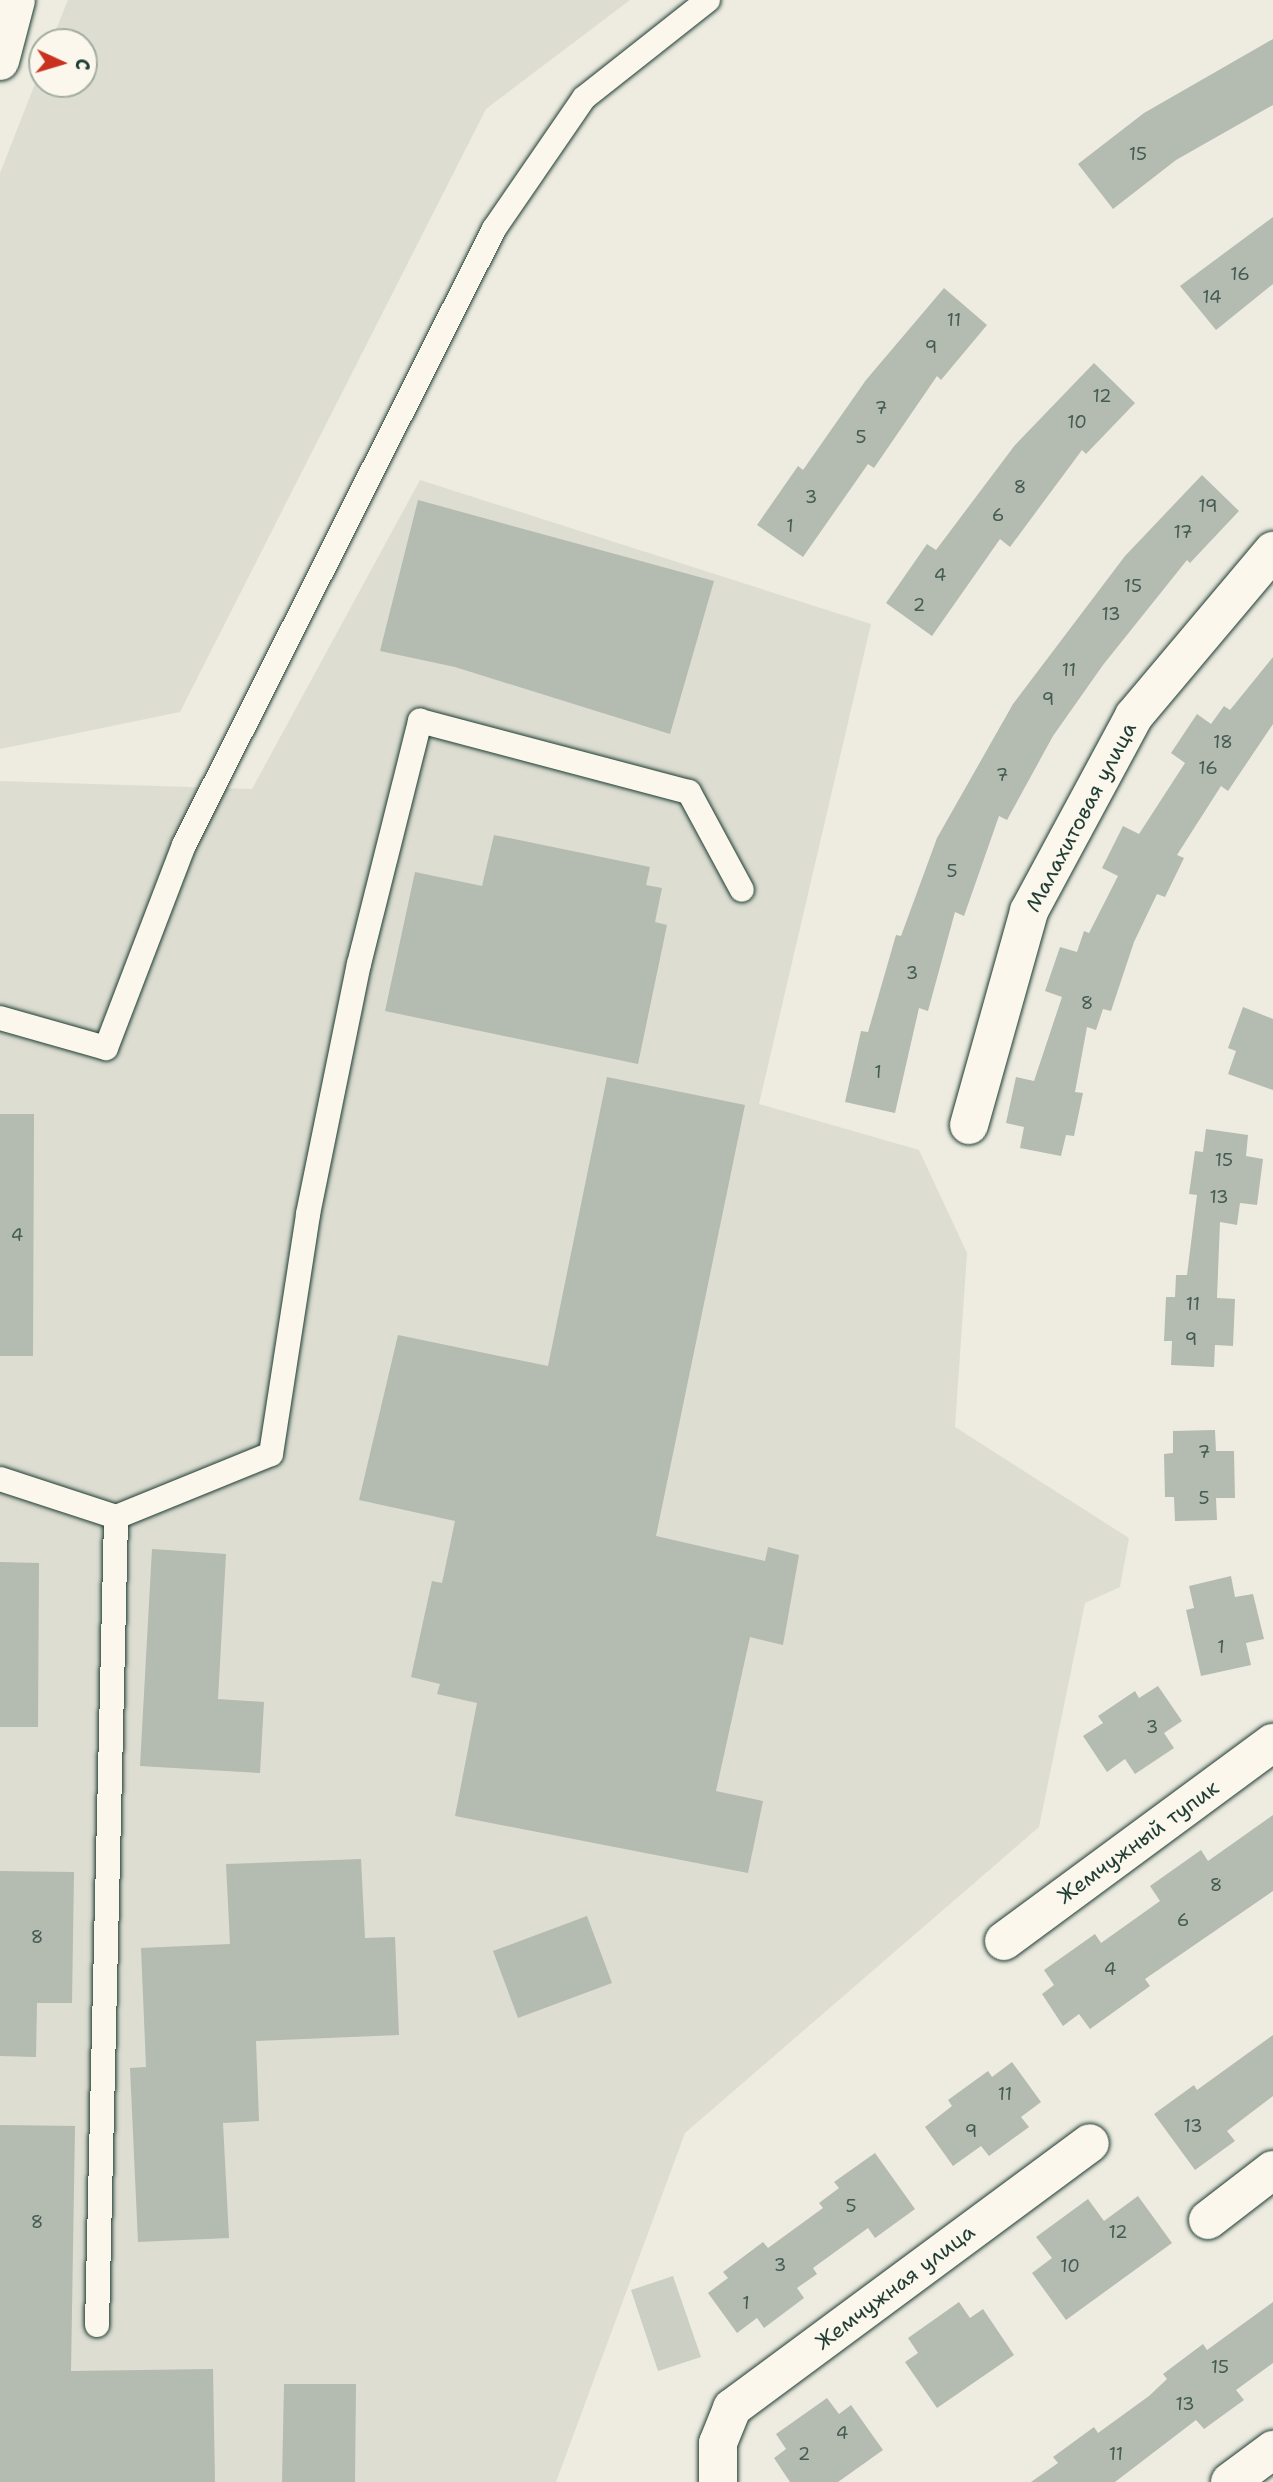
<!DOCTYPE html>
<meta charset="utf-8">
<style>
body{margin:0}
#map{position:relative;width:1273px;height:2482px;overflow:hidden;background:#eeece1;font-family:"Shantell Sans",sans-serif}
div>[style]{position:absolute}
.built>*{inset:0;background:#ddddd2}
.green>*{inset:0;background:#cbcfc4}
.building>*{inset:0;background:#b4bbb0}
.roads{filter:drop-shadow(0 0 2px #1f3d34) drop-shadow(0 0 2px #1f3d34)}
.service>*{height:24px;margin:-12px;padding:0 12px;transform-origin:12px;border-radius:12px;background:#fbf7ec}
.minor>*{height:38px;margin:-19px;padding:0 19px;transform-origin:19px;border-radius:19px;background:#fbf7ec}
span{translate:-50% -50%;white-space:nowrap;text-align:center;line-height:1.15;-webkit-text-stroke:7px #fbf7ec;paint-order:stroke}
.number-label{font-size:18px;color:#445c53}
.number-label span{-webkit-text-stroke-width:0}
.street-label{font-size:21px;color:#1f3d34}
.north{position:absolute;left:28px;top:28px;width:70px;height:70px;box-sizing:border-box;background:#fbf7ec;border:2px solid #a3ada2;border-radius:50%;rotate:94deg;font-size:19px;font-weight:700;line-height:28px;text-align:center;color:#1f3d34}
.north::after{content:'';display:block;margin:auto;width:24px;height:32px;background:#c8321e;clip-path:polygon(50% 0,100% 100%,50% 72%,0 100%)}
</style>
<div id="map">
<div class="built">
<div style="clip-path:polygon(68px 0,630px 0,486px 109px,180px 712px,0 749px,0 173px,42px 66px,42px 84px,84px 84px,84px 42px,51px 42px)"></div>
<div style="clip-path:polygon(420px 480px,871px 624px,759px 1104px,919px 1150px,967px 1253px,955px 1427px,1129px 1538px,1120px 1587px,1085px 1603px,1039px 1827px,685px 2133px,556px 2482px,0 2482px,0 781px,252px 789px)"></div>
</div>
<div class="green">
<div style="clip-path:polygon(673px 2276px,701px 2357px,658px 2371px,631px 2290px)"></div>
</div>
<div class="building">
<div style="clip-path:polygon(1273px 39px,1273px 105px,1176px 160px,1113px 209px,1078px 164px,1144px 113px)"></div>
<div style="clip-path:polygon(1273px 217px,1273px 284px,1216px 330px,1180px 286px)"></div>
<div style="clip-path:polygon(944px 288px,987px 325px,941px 380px,937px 376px,874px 468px,868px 464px,803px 557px,757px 525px,798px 466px,803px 470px,866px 380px)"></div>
<div style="clip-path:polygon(1094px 363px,1135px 403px,1086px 454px,1082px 450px,1010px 547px,1000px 539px,932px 636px,886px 603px,927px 544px,936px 550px,1015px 445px)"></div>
<div style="clip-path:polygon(1202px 475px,1239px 511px,1190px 563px,1187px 560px,1103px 665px,1053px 736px,1007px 820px,999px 816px,964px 916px,955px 912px,928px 1011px,919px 1008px,895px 1113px,845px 1102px,861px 1031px,868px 1032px,896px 935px,901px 936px,937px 838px,1013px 704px,1125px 556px)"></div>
<div style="clip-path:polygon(418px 500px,714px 581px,670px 734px,455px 667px,380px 651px)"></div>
<div style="clip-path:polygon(1273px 657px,1273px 724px,1228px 791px,1221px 786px,1177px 855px,1184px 858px,1165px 897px,1157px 894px,1134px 942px,1111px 1011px,1103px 1009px,1096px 1030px,1087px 1027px,1075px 1092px,1083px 1093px,1074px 1136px,1066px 1135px,1061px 1156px,1020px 1148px,1024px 1127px,1006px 1123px,1016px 1077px,1034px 1081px,1062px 997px,1045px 991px,1060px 947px,1077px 952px,1084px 931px,1089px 933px,1118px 876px,1102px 868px,1123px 826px,1139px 834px,1185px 763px,1171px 753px,1197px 714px,1211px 724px,1224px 706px,1230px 710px)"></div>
<div style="clip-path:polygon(494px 835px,650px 867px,646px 885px,662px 888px,655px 922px,667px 925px,638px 1064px,385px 1011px,415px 872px,482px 886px)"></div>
<div style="clip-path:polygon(1243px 1007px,1273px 1019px,1273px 1090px,1228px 1074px,1236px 1051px,1228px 1048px)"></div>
<div style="clip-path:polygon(607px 1077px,745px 1105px,656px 1536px,765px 1561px,768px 1547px,799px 1555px,783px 1645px,750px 1637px,716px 1791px,763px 1801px,748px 1873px,455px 1816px,477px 1703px,437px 1694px,440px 1684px,411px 1677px,432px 1581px,442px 1583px,455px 1521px,359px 1500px,398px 1335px,548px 1366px)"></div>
<div style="clip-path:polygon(0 1114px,34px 1114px,33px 1356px,0 1356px)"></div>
<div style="clip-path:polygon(1206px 1129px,1248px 1135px,1246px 1156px,1263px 1159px,1257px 1205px,1240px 1203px,1237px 1225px,1220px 1222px,1217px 1298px,1235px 1299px,1233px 1346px,1215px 1345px,1214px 1367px,1171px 1365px,1172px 1341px,1164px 1341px,1166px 1297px,1175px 1297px,1176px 1275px,1187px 1275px,1197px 1195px,1189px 1194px,1195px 1151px,1203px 1152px)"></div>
<div style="clip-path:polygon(1215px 1430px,1216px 1451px,1234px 1451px,1235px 1498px,1216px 1498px,1217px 1520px,1175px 1521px,1174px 1497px,1165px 1497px,1164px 1454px,1173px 1453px,1173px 1431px)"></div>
<div style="clip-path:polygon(152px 1549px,226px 1554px,218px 1699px,264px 1702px,260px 1773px,140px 1766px)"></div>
<div style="clip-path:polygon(0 1562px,39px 1563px,38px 1727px,0 1727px)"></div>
<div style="clip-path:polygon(1231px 1576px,1235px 1597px,1253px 1594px,1264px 1639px,1246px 1643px,1251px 1665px,1201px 1676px,1186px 1610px,1194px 1608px,1189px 1586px)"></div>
<div style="clip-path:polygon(1158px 1686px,1182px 1721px,1164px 1733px,1174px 1748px,1135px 1774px,1125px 1759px,1107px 1772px,1083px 1736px,1103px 1723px,1098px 1716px,1135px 1691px,1139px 1698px)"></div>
<div style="clip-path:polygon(1273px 1815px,1273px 1891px,1145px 1979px,1150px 1986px,1090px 2029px,1079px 2014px,1063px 2026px,1042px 1994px,1054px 1985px,1044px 1970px,1095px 1934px,1101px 1943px,1160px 1901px,1150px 1886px,1201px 1850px,1208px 1861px)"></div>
<div style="clip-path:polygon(361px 1859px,365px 1938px,395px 1937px,399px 2035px,256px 2041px,259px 2121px,223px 2123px,229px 2238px,138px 2242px,130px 2068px,146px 2067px,141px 1948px,230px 1944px,226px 1864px)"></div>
<div style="clip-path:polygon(0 1871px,74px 1872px,72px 2003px,37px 2003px,36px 2057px,0 2056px)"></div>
<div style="clip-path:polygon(587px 1916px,612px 1983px,518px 2018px,493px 1951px)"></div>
<div style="clip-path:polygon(1273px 2035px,1273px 2096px,1227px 2131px,1235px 2141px,1195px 2170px,1154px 2114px,1194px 2085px,1197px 2090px)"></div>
<div style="clip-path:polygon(1012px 2062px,1041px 2102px,1021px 2117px,1029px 2127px,989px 2156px,981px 2146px,953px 2166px,925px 2127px,952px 2106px,948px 2100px,988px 2071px,992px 2077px)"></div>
<div style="clip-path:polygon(0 2125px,75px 2126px,71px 2371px,213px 2369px,215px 2482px,0 2482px)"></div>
<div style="clip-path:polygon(875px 2153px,915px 2209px,875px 2238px,868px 2228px,813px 2268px,817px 2274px,797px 2288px,804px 2298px,764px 2328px,757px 2318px,737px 2333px,708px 2293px,728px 2278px,723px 2272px,763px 2242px,768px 2248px,823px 2208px,819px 2203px,839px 2188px,834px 2182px)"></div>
<div style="clip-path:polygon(1138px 2196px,1172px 2243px,1066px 2320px,1032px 2273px,1052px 2258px,1036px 2237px,1088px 2199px,1104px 2221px)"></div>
<div style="clip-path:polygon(959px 2302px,970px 2318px,983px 2309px,1014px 2355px,937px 2408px,905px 2362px,918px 2353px,908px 2338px)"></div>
<div style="clip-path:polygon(1273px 2302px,1273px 2363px,1236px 2390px,1244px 2400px,1204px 2429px,1196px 2420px,1115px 2482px,1031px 2482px,1058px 2463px,1053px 2457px,1094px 2427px,1098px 2433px,1149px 2396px,1167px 2379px,1163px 2374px,1203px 2344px,1207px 2350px)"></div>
<div style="clip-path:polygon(284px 2384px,356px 2384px,355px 2482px,282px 2482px)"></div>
<div style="clip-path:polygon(827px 2398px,839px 2414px,851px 2405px,883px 2450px,838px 2482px,790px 2482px,774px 2458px,786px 2449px,776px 2434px)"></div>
</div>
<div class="roads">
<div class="service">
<div style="left:0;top:1018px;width:110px;rotate:15.8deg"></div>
<div style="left:106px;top:1048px;width:217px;rotate:-69deg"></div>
<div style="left:184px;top:845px;width:690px;rotate:-63.29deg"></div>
<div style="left:494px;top:229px;width:159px;rotate:-55.5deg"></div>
<div style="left:584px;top:98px;width:158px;rotate:-38.3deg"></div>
<div style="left:0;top:1479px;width:122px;rotate:18.1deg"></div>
<div style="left:97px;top:2325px;width:808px;rotate:-88.65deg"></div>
<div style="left:116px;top:1517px;width:167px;rotate:-22.1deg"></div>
<div style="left:271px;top:1454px;width:243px;rotate:-81.2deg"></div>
<div style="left:308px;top:1214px;width:255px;rotate:-78.5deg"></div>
<div style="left:359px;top:964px;width:251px;rotate:-75.9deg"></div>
<div style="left:420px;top:721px;width:278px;rotate:14.8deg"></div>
<div style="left:689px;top:792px;width:111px;rotate:61.6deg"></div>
</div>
<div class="minor">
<div style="left:0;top:61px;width:63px;rotate:-75.3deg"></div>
<div style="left:969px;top:1125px;width:222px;rotate:-74.3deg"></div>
<div style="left:1029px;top:911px;width:221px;rotate:-61.7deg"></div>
<div style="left:1134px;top:716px;width:216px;rotate:-49.9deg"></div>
<div style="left:1004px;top:1941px;width:334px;rotate:-36.4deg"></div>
<div style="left:1208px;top:2220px;width:82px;rotate:-37.6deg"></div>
<div style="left:718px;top:2482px;width:39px;rotate:-90deg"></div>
<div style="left:718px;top:2443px;width:38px;rotate:-68deg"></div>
<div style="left:732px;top:2408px;width:445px;rotate:-36.5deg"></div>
<div style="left:1230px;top:2482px;width:54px;rotate:-36.7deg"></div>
</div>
</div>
<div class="number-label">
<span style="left:1138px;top:154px">15</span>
<span style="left:1240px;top:274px">16</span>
<span style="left:1212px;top:297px">14</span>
<span style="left:954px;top:320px">11</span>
<span style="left:931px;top:347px">9</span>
<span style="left:1102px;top:396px">12</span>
<span style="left:881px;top:408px">7</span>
<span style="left:1077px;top:422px">10</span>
<span style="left:861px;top:437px">5</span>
<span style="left:1020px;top:487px">8</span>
<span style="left:811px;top:497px">3</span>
<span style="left:1208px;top:506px">19</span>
<span style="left:998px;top:515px">6</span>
<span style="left:790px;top:526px">1</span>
<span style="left:1183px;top:532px">17</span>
<span style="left:940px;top:575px">4</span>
<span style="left:1133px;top:586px">15</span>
<span style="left:919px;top:605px">2</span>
<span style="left:1111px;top:614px">13</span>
<span style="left:1069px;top:670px">11</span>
<span style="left:1048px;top:699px">9</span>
<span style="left:1223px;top:742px">18</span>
<span style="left:1208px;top:768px">16</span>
<span style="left:1002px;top:775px">7</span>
<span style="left:952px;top:871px">5</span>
<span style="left:912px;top:973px">3</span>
<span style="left:1087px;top:1003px">8</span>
<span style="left:878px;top:1072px">1</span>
<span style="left:1224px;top:1160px">15</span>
<span style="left:1219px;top:1197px">13</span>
<span style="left:17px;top:1235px">4</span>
<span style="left:1193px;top:1304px">11</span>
<span style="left:1191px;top:1339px">9</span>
<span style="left:1204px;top:1452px">7</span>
<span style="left:1204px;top:1498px">5</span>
<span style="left:1221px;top:1647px">1</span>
<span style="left:1152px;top:1727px">3</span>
<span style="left:1216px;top:1885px">8</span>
<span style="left:1183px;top:1920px">6</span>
<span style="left:37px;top:1937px">8</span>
<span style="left:1110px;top:1969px">4</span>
<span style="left:1005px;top:2094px">11</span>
<span style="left:1193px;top:2126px">13</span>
<span style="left:971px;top:2131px">9</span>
<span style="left:851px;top:2206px">5</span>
<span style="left:37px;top:2222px">8</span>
<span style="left:1118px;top:2232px">12</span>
<span style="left:780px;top:2265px">3</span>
<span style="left:1070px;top:2266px">10</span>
<span style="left:746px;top:2303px">1</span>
<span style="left:1220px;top:2367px">15</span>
<span style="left:1185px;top:2404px">13</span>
<span style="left:842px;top:2433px">4</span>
<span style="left:804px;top:2454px">2</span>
<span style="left:1116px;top:2454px">11</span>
</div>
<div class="street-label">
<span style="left:1081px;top:817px;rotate:-62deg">Малахитовая улица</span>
<span style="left:1138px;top:1842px;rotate:-36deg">Жемчужный тупик</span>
<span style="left:895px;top:2287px;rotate:-37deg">Жемчужная улица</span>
</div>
<div class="north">С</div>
</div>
